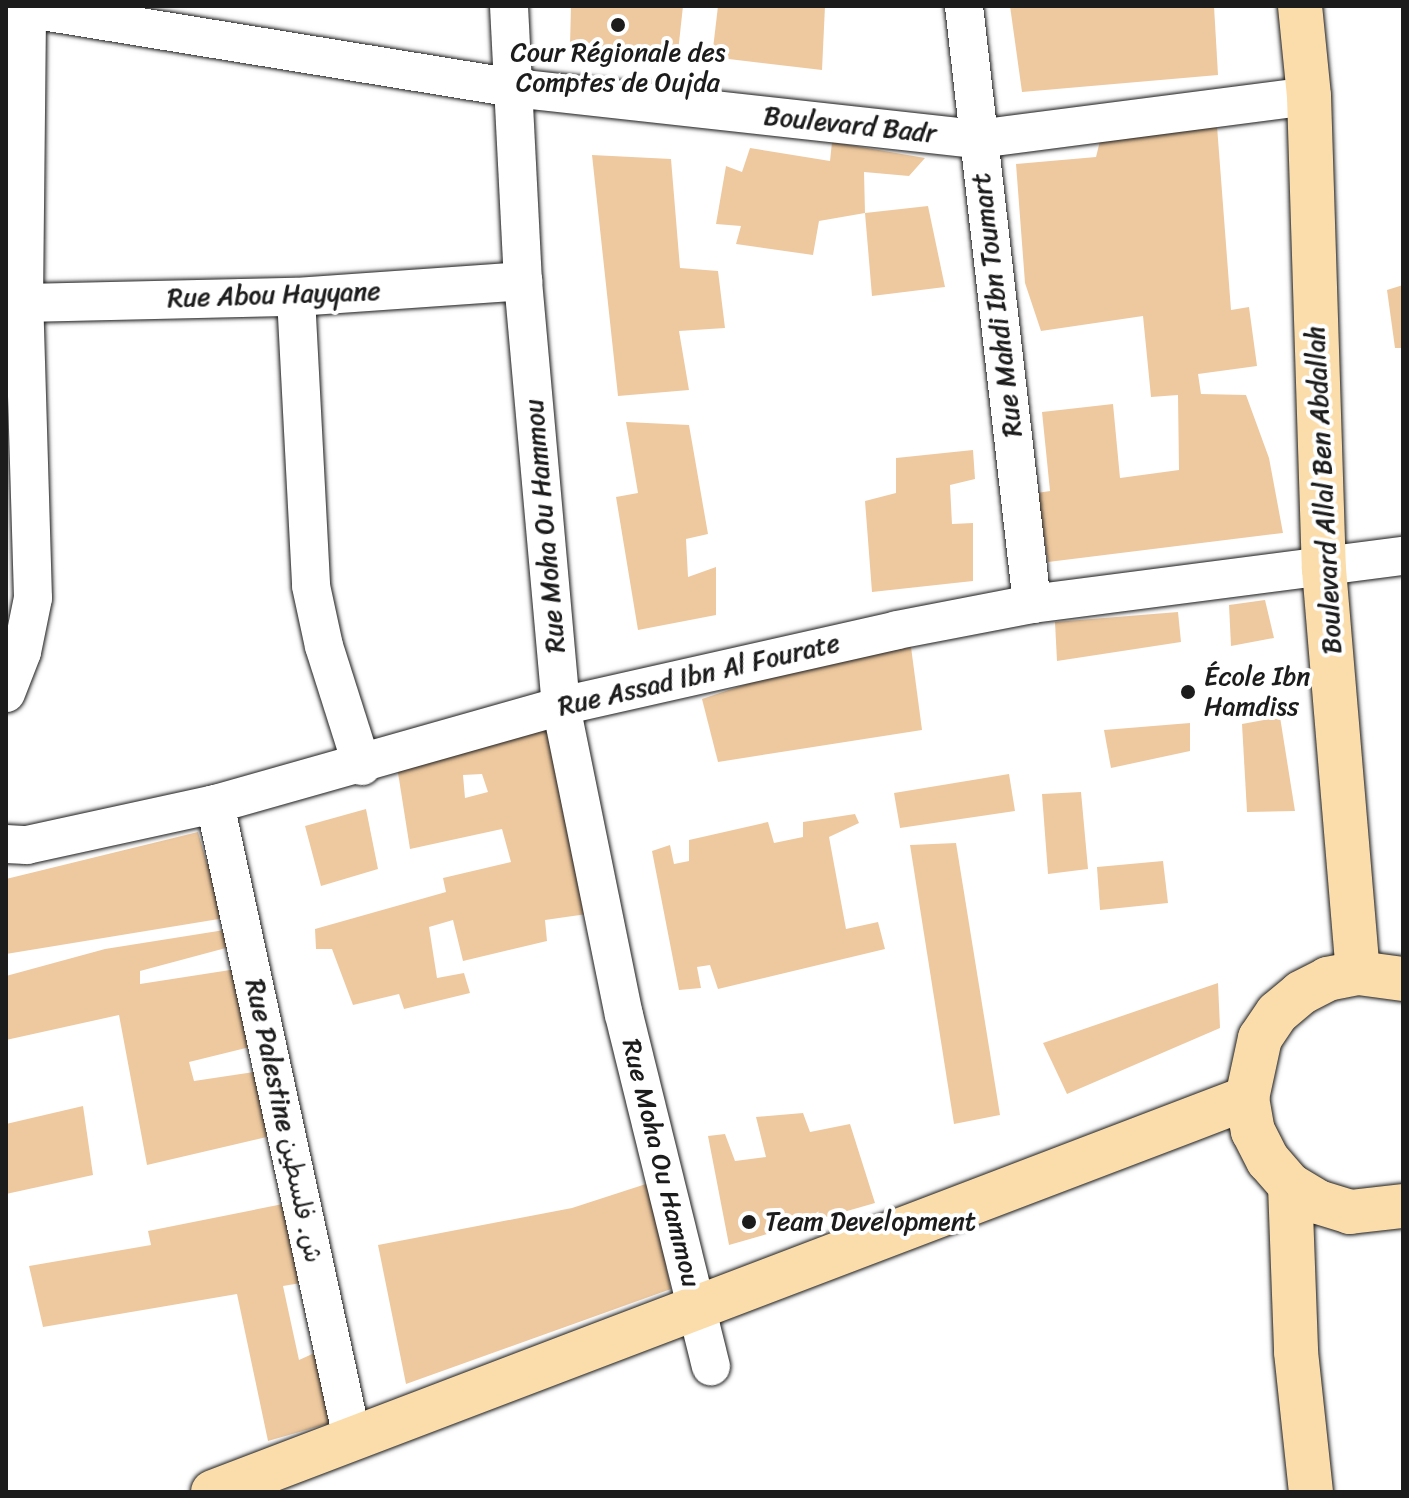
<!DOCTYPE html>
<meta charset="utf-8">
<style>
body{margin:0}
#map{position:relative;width:1409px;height:1498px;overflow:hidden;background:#fff;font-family:Sriracha,"Playpen Sans Arabic",sans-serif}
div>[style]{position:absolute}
.building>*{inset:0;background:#eec99f}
.roads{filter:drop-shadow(0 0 2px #1c1c1c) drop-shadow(0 0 2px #1c1c1c)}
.minor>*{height:38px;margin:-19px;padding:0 19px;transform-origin:19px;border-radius:19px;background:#fff}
.major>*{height:44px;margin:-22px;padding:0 22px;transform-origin:22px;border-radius:22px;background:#fbddab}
.dots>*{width:22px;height:22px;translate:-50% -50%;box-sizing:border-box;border:4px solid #fff;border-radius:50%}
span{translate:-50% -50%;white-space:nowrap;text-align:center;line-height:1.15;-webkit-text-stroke:8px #fff;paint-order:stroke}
.poi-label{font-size:26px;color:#1c1c1c}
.left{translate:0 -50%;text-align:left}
.street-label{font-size:26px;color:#1c1c1c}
.frame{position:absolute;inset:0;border:8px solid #1c1c1c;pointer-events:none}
</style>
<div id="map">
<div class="building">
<div style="clip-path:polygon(571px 6px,683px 6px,678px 52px,570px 46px)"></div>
<div style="clip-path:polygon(718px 6px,825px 6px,822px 70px,712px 57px)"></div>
<div style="clip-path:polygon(1010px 6px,1214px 6px,1218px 75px,1022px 92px)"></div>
<div style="clip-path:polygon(1217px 126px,1231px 310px,1249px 307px,1257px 366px,1198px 374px,1201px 394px,1246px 395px,1269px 458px,1283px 533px,1048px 562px,1037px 493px,1050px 491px,1042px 412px,1113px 404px,1120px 478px,1179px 470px,1178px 395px,1151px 397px,1143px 316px,1041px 331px,1025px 283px,1016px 164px,1096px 157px,1101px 137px)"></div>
<div style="clip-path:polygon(832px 142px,925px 158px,909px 176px,864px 172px,865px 213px,819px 221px,813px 255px,736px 244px,741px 226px,716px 224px,726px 166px,742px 172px,750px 148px,830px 161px)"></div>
<div style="clip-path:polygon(592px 155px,671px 159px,680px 268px,718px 271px,725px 328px,679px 331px,689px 390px,618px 396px)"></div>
<div style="clip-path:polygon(928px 206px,945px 287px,872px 296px,865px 213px)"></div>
<div style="clip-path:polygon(1403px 285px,1403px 348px,1395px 348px,1387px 290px)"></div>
<div style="clip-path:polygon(626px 422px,689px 425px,708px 534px,686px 539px,688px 577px,716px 567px,716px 615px,638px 630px,616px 497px,638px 493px)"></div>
<div style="clip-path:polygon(973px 450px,975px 479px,950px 485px,952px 524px,973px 523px,973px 581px,872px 592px,865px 501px,896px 493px,896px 458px)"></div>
<div style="clip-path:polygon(1265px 600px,1274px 638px,1231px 646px,1229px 605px)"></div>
<div style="clip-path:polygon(1178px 612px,1181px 642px,1057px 661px,1055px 622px)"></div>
<div style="clip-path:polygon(911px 647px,922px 730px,718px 762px,702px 699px,783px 672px)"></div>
<div style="clip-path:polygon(1280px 717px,1295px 811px,1247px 812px,1242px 724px)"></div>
<div style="clip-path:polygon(1190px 723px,1190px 751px,1111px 768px,1104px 730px)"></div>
<div style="clip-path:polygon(evenodd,548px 724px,601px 912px,545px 920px,547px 941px,463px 961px,453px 920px,429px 927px,437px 978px,464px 973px,470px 993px,404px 1009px,399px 994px,353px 1005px,332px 949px,316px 949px,315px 929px,446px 892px,443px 878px,511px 862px,502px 829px,410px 849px,396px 760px,548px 724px,482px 774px,488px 792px,465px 798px,463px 775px,482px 774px)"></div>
<div style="clip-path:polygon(1009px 774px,1015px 811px,900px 828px,894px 793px)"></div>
<div style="clip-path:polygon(1081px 792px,1088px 869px,1048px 874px,1042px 794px)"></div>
<div style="clip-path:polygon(366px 809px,378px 869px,321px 886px,305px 826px)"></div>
<div style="clip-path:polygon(855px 814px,859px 823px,829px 837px,846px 929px,878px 922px,885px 949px,718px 989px,710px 965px,697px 967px,701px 988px,679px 990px,652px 851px,670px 845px,674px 864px,689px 861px,689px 840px,768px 822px,774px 843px,803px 837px,803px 822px)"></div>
<div style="clip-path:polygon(198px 832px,207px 864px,215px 862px,225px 918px,6px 954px,6px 879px)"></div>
<div style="clip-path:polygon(956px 843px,1000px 1115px,954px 1124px,910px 845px)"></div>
<div style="clip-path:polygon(1163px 861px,1168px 903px,1100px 910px,1097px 867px)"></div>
<div style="clip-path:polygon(237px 928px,237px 945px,140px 971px,140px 984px,243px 968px,250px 1047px,189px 1062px,194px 1081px,254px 1072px,275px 1135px,147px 1165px,119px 1015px,6px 1040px,6px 976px,105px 949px)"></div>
<div style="clip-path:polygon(1218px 983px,1220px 1028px,1067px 1094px,1043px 1043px)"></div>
<div style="clip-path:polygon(83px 1106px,93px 1175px,6px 1194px,6px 1124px)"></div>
<div style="clip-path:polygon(803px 1113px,810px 1132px,850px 1124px,875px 1203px,729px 1245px,708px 1136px,725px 1134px,735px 1161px,766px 1157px,756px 1117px)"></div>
<div style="clip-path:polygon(649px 1183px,671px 1289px,406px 1384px,378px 1245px,572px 1208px)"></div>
<div style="clip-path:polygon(288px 1203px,307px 1282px,283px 1286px,299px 1360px,321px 1350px,341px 1420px,268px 1441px,237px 1294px,43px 1327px,29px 1266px,151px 1245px,148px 1231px)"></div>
</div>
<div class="roads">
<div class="minor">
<div style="left:12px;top:6px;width:509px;rotate:9.28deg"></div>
<div style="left:514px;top:88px;width:467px;rotate:6.3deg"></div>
<div style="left:978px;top:139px;width:334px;rotate:-7.4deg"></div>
<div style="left:509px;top:6px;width:275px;rotate:87.1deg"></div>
<div style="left:523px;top:281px;width:427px;rotate:84.9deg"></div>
<div style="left:561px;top:706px;width:315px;rotate:78.5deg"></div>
<div style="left:624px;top:1015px;width:362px;rotate:76.1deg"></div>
<div style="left:964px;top:6px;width:602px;rotate:83.51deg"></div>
<div style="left:296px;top:297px;width:289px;rotate:87deg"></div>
<div style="left:311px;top:586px;width:61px;rotate:77.8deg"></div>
<div style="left:324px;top:646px;width:126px;rotate:72.4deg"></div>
<div style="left:24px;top:303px;width:272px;rotate:-1.3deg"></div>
<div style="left:296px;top:297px;width:228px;rotate:-4deg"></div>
<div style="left:6px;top:693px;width:44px;rotate:-68.7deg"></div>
<div style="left:22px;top:652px;width:55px;rotate:-78.5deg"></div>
<div style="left:33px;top:598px;width:295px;rotate:-91.7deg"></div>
<div style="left:24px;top:303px;width:295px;rotate:-89.4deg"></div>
<div style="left:215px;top:804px;width:649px;rotate:77.81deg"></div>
<div style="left:6px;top:844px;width:21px;rotate:3deg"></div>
<div style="left:27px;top:845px;width:192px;rotate:-12.3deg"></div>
<div style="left:215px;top:804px;width:360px;rotate:-15.8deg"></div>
<div style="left:561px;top:706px;width:344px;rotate:-12.7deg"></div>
<div style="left:897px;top:630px;width:137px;rotate:-10.9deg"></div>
<div style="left:1032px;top:604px;width:374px;rotate:-7.4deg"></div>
</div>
<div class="major">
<div style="left:1300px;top:6px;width:90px;rotate:84.3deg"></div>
<div style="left:1309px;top:96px;width:473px;rotate:88.2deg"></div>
<div style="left:1324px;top:569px;width:405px;rotate:85.2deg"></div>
<div style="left:1403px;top:979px;width:45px;rotate:-172.4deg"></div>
<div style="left:1358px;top:973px;width:31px;rotate:169deg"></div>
<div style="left:1328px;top:979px;width:30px;rotate:153deg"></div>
<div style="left:1301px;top:993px;width:31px;rotate:140deg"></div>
<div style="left:1277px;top:1013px;width:30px;rotate:124deg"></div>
<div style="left:1260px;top:1038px;width:61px;rotate:102.2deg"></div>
<div style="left:1247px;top:1098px;width:34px;rotate:80deg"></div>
<div style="left:1253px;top:1131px;width:33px;rotate:63deg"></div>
<div style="left:1268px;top:1160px;width:33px;rotate:49deg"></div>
<div style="left:1290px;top:1185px;width:33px;rotate:31deg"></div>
<div style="left:1318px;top:1202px;width:34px;rotate:17deg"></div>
<div style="left:1350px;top:1212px;width:53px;rotate:-6.5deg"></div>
<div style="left:1290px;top:1185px;width:167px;rotate:87.9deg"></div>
<div style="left:1296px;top:1352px;width:141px;rotate:83.9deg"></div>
<div style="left:213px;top:1492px;width:1107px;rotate:-20.86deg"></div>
</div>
</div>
<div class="dots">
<div style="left:618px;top:25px;background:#1c1c1c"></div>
<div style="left:1188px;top:692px;background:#1c1c1c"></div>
<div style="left:749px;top:1222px;background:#1c1c1c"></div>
</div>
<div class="poi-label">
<span style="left:618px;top:68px">Cour Régionale des<br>Comptes de Oujda</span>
<span class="left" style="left:1204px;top:692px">École Ibn<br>Hamdiss</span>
<span class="left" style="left:765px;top:1222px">Team Development</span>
</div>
<div class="street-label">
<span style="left:850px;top:125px;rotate:6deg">Boulevard Badr</span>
<span style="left:274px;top:295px;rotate:-2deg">Rue Abou Hayyane</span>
<span style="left:997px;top:305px;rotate:-97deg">Rue Mahdi Ibn Toumart</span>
<span style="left:1324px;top:490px;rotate:-93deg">Boulevard Allal Ben Abdallah</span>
<span style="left:545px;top:526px;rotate:-95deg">Rue Moha Ou Hammou</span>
<span style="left:699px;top:675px;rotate:-13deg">Rue Assad Ibn Al Fourate</span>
<span style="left:284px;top:1121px;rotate:78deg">Rue Palestine ش. فلسطين</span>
<span style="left:661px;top:1163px;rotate:76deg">Rue Moha Ou Hammou</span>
</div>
<div class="frame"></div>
</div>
